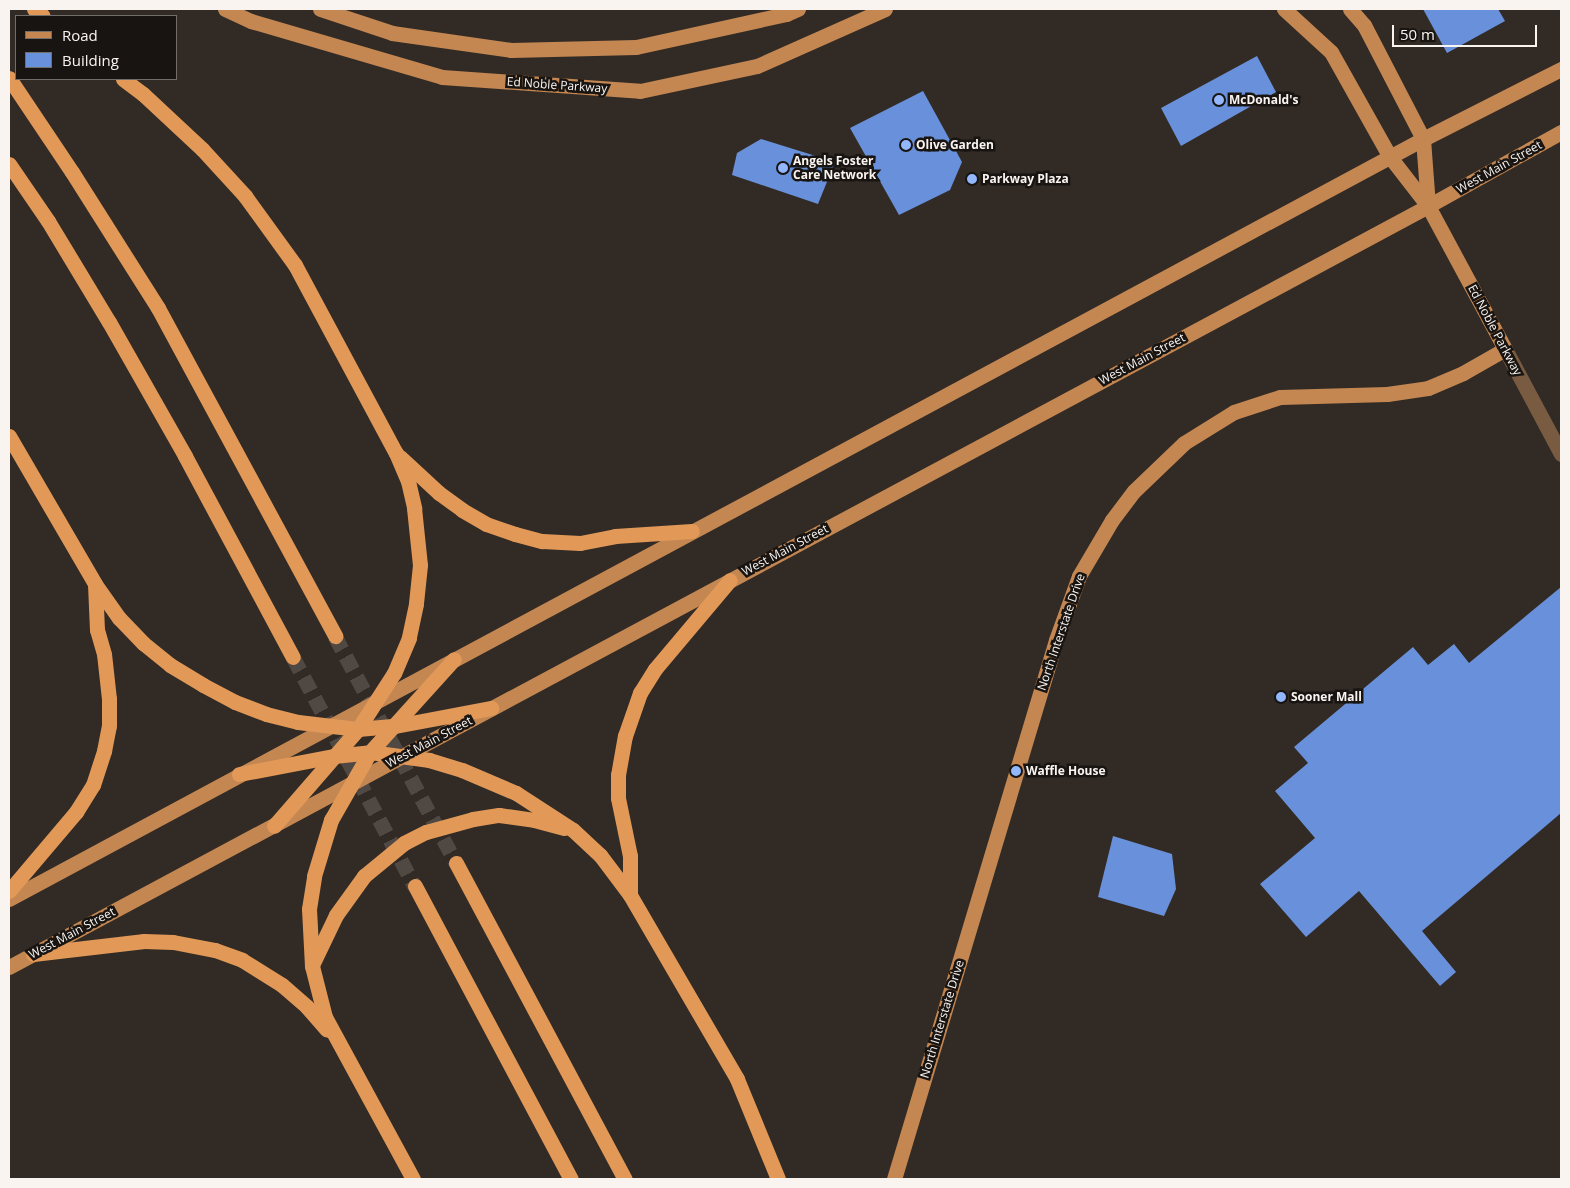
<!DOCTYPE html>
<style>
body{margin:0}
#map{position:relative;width:1570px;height:1188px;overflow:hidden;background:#322b25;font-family:"Open Sans",sans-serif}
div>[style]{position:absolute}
.building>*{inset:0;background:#6991db}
.highway-tunnel>*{height:15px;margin-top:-7.5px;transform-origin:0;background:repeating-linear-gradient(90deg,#504943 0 15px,transparent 0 23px)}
.minor>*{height:15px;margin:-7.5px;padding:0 7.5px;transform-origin:7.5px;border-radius:7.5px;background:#795b42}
.major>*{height:15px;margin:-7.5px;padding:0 7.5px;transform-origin:7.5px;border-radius:7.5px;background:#c48752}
.highway>*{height:15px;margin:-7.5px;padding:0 7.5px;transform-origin:7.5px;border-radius:7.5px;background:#e29958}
.dots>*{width:14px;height:14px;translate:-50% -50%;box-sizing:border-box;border:2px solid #181411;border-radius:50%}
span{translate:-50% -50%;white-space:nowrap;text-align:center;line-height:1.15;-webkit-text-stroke:5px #181411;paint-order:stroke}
.street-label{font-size:12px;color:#f9f4f0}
.poi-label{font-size:12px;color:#f9f4f0;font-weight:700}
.left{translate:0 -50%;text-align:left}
.frame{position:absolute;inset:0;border:10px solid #f9f4f0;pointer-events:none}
.legend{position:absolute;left:15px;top:15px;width:162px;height:65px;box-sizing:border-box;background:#181411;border:1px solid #726e6a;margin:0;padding:6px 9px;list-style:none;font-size:15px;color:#f9f4f0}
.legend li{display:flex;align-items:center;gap:10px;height:25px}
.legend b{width:25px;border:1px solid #726e6a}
.scale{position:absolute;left:1392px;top:25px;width:145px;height:22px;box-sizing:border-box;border:2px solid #f9f4f0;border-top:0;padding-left:6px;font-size:15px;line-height:18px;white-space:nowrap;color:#f9f4f0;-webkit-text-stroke:4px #181411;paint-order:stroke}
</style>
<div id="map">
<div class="building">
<div style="clip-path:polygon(1423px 9px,1498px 9px,1505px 21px,1447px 53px)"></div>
<div style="clip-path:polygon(1257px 56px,1276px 92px,1181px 146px,1161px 108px)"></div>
<div style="clip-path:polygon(923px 91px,962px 162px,950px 190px,899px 215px,850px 128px)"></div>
<div style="clip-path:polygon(761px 139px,835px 162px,818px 204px,732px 175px,737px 153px)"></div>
<div style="clip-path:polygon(1561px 587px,1561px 813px,1422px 931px,1456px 972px,1440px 986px,1359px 891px,1306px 937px,1260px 884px,1315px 838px,1275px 791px,1308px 763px,1294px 747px,1413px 647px,1428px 665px,1454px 644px,1469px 663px)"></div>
<div style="clip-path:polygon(1113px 836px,1172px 854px,1176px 889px,1164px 916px,1098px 897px)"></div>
</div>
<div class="highway-tunnel">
<div style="left:335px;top:636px;width:257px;rotate:61.9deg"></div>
<div style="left:293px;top:657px;width:259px;rotate:62deg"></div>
</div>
<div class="minor">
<div style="left:1505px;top:349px;width:119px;rotate:61.9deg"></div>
</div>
<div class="major">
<div style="left:225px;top:9px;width:29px;rotate:25deg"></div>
<div style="left:251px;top:21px;width:199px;rotate:16.3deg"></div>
<div style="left:442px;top:77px;width:198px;rotate:4deg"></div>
<div style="left:640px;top:91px;width:120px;rotate:-12.1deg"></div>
<div style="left:757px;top:66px;width:140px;rotate:-24deg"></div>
<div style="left:320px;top:9px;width:76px;rotate:18.4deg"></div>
<div style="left:392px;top:33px;width:120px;rotate:8.1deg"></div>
<div style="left:511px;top:50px;width:125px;rotate:-1.4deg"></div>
<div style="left:636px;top:47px;width:154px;rotate:-12.4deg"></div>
<div style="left:786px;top:14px;width:13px;rotate:-23deg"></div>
<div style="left:1350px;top:9px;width:21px;rotate:49deg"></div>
<div style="left:1364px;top:25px;width:128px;rotate:62.6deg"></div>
<div style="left:1423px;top:139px;width:67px;rotate:85.7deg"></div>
<div style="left:9px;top:899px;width:1605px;rotate:-28.26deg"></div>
<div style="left:1423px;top:139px;width:155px;rotate:-26.9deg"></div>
<div style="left:9px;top:967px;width:1610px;rotate:-28.2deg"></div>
<div style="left:1428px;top:206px;width:152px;rotate:-29.1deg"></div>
<div style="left:894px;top:1179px;width:563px;rotate:-73.27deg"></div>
<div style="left:1056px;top:640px;width:68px;rotate:-70.2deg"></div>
<div style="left:1079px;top:576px;width:65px;rotate:-59.5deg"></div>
<div style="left:1112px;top:520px;width:36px;rotate:-53deg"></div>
<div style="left:1134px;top:491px;width:69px;rotate:-43.8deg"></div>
<div style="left:1184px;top:443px;width:59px;rotate:-31.8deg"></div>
<div style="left:1234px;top:412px;width:48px;rotate:-18.1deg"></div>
<div style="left:1280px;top:397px;width:107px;rotate:-1.6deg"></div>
<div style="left:1387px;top:394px;width:41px;rotate:-8.3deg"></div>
<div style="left:1428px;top:388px;width:38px;rotate:-23deg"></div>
<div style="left:1463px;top:373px;width:48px;rotate:-29.7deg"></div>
<div style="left:1505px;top:349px;width:162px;rotate:-118.3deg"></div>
<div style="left:1428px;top:206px;width:62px;rotate:-127.8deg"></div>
<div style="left:1390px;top:157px;width:120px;rotate:-119.3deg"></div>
<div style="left:1331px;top:52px;width:64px;rotate:-137.5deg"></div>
</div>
<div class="highway">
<div style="left:34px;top:9px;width:11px;rotate:38deg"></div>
<div style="left:9px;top:78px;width:113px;rotate:56.2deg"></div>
<div style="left:72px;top:172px;width:161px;rotate:57.7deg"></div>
<div style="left:158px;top:308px;width:373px;rotate:61.6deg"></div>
<div style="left:123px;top:79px;width:25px;rotate:37deg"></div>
<div style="left:143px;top:94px;width:81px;rotate:43deg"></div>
<div style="left:202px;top:149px;width:64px;rotate:47.5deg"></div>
<div style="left:245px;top:196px;width:85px;rotate:54.1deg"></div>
<div style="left:295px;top:265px;width:213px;rotate:61.8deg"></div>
<div style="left:396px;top:453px;width:30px;rotate:67deg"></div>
<div style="left:408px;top:481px;width:28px;rotate:77deg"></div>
<div style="left:414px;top:508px;width:57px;rotate:84deg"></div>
<div style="left:420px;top:565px;width:39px;rotate:96deg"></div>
<div style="left:416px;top:604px;width:35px;rotate:102deg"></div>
<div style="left:409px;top:638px;width:38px;rotate:113deg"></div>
<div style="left:394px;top:673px;width:67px;rotate:122.7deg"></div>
<div style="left:358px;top:729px;width:128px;rotate:130.9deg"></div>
<div style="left:9px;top:164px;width:69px;rotate:55.6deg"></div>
<div style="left:48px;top:221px;width:118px;rotate:58.9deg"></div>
<div style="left:109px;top:322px;width:154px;rotate:60.4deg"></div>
<div style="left:185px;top:456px;width:228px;rotate:61.8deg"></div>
<div style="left:9px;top:436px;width:171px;rotate:59.8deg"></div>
<div style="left:95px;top:584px;width:42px;rotate:54.8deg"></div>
<div style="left:119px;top:618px;width:35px;rotate:46deg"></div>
<div style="left:143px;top:643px;width:35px;rotate:39deg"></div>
<div style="left:170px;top:665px;width:39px;rotate:31deg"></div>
<div style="left:203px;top:685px;width:36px;rotate:28deg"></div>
<div style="left:235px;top:702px;width:33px;rotate:21deg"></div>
<div style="left:266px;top:714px;width:33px;rotate:14deg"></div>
<div style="left:298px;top:722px;width:60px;rotate:6.7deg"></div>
<div style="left:358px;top:729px;width:37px;rotate:-5deg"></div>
<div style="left:395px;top:726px;width:98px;rotate:-10.6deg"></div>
<div style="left:400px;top:457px;width:53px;rotate:42.7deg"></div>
<div style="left:439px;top:493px;width:29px;rotate:36deg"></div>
<div style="left:462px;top:510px;width:28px;rotate:30deg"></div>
<div style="left:486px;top:524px;width:31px;rotate:19deg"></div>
<div style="left:515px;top:534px;width:28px;rotate:15deg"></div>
<div style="left:542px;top:541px;width:38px;rotate:3deg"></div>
<div style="left:580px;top:543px;width:36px;rotate:-11deg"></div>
<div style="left:615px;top:536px;width:77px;rotate:-3.7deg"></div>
<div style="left:239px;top:774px;width:97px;rotate:-10.7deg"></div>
<div style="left:334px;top:756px;width:36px;rotate:-6deg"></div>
<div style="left:370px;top:752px;width:60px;rotate:7.7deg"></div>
<div style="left:429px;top:760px;width:34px;rotate:17deg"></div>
<div style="left:462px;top:770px;width:59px;rotate:23.1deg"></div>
<div style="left:516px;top:793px;width:68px;rotate:33deg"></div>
<div style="left:573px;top:830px;width:37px;rotate:43deg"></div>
<div style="left:600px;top:855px;width:50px;rotate:53.1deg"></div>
<div style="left:630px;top:895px;width:213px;rotate:59.8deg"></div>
<div style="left:737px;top:1079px;width:108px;rotate:67.7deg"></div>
<div style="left:456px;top:863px;width:358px;rotate:61.9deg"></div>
<div style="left:415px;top:886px;width:332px;rotate:62deg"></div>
<div style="left:9px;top:891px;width:104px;rotate:-49.7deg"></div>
<div style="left:76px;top:812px;width:32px;rotate:-58deg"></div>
<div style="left:93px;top:785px;width:36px;rotate:-72deg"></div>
<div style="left:104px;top:751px;width:25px;rotate:-79deg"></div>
<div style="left:109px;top:726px;width:27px;rotate:-90deg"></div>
<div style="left:109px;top:699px;width:45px;rotate:-96.3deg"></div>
<div style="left:104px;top:654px;width:25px;rotate:-106deg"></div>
<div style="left:97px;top:630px;width:46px;rotate:-92.5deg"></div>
<div style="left:630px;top:895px;width:39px;rotate:-90deg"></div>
<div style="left:630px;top:856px;width:59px;rotate:-101.7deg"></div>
<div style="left:618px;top:798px;width:23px;rotate:-90deg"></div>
<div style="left:618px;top:775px;width:40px;rotate:-80deg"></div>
<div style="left:625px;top:736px;width:46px;rotate:-70.8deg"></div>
<div style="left:640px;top:693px;width:28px;rotate:-58deg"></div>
<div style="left:655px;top:669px;width:116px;rotate:-49.9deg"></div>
<div style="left:33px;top:954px;width:112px;rotate:-6.7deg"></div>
<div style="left:144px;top:941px;width:29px;rotate:2deg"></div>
<div style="left:173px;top:942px;width:43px;rotate:10.8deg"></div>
<div style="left:215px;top:950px;width:29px;rotate:20deg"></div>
<div style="left:242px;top:960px;width:47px;rotate:32deg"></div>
<div style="left:282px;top:985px;width:33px;rotate:41deg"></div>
<div style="left:307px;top:1007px;width:30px;rotate:49deg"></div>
<div style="left:313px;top:963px;width:53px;rotate:-64.4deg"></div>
<div style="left:336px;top:915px;width:48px;rotate:-54.3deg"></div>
<div style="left:364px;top:876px;width:52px;rotate:-39.5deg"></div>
<div style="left:404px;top:843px;width:25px;rotate:-27deg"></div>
<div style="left:426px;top:832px;width:49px;rotate:-15.5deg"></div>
<div style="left:473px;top:819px;width:26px;rotate:-9deg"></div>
<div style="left:499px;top:815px;width:35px;rotate:8deg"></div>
<div style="left:534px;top:820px;width:31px;rotate:15deg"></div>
<div style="left:413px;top:1179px;width:184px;rotate:-118.5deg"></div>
<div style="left:325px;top:1017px;width:53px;rotate:-104.3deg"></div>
<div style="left:312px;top:966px;width:57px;rotate:-93deg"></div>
<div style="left:309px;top:909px;width:33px;rotate:-81deg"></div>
<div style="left:314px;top:876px;width:59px;rotate:-73.1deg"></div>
<div style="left:331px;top:820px;width:78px;rotate:-60.2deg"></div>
<div style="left:370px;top:752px;width:125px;rotate:-47.9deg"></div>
</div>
<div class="dots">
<div style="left:1219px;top:100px;background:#92b7fd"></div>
<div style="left:906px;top:145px;background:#92b7fd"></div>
<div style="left:783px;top:168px;background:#92b7fd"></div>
<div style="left:972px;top:179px;background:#92b7fd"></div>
<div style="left:1281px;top:697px;background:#92b7fd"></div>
<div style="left:1016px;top:771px;background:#92b7fd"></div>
</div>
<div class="street-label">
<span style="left:557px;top:85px;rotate:4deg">Ed Noble Parkway</span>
<span style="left:1499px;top:167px;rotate:-29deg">West Main Street</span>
<span style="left:1495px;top:330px;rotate:62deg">Ed Noble Parkway</span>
<span style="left:1142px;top:359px;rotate:-28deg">West Main Street</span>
<span style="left:785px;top:550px;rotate:-28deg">West Main Street</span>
<span style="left:1061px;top:632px;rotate:-71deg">North Interstate Drive</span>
<span style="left:429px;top:742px;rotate:-28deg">West Main Street</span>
<span style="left:72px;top:933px;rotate:-28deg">West Main Street</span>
<span style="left:942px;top:1019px;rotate:-73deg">North Interstate Drive</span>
</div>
<div class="poi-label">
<span class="left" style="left:1229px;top:100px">McDonald's</span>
<span class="left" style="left:916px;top:145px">Olive Garden</span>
<span class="left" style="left:793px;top:168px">Angels Foster<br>Care Network</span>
<span class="left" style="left:982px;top:179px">Parkway Plaza</span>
<span class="left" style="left:1291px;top:697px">Sooner Mall</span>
<span class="left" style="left:1026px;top:771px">Waffle House</span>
</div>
<div class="frame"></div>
<ul class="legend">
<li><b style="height:6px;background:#c48752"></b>Road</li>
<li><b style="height:14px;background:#6991db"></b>Building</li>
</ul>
<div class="scale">50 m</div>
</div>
